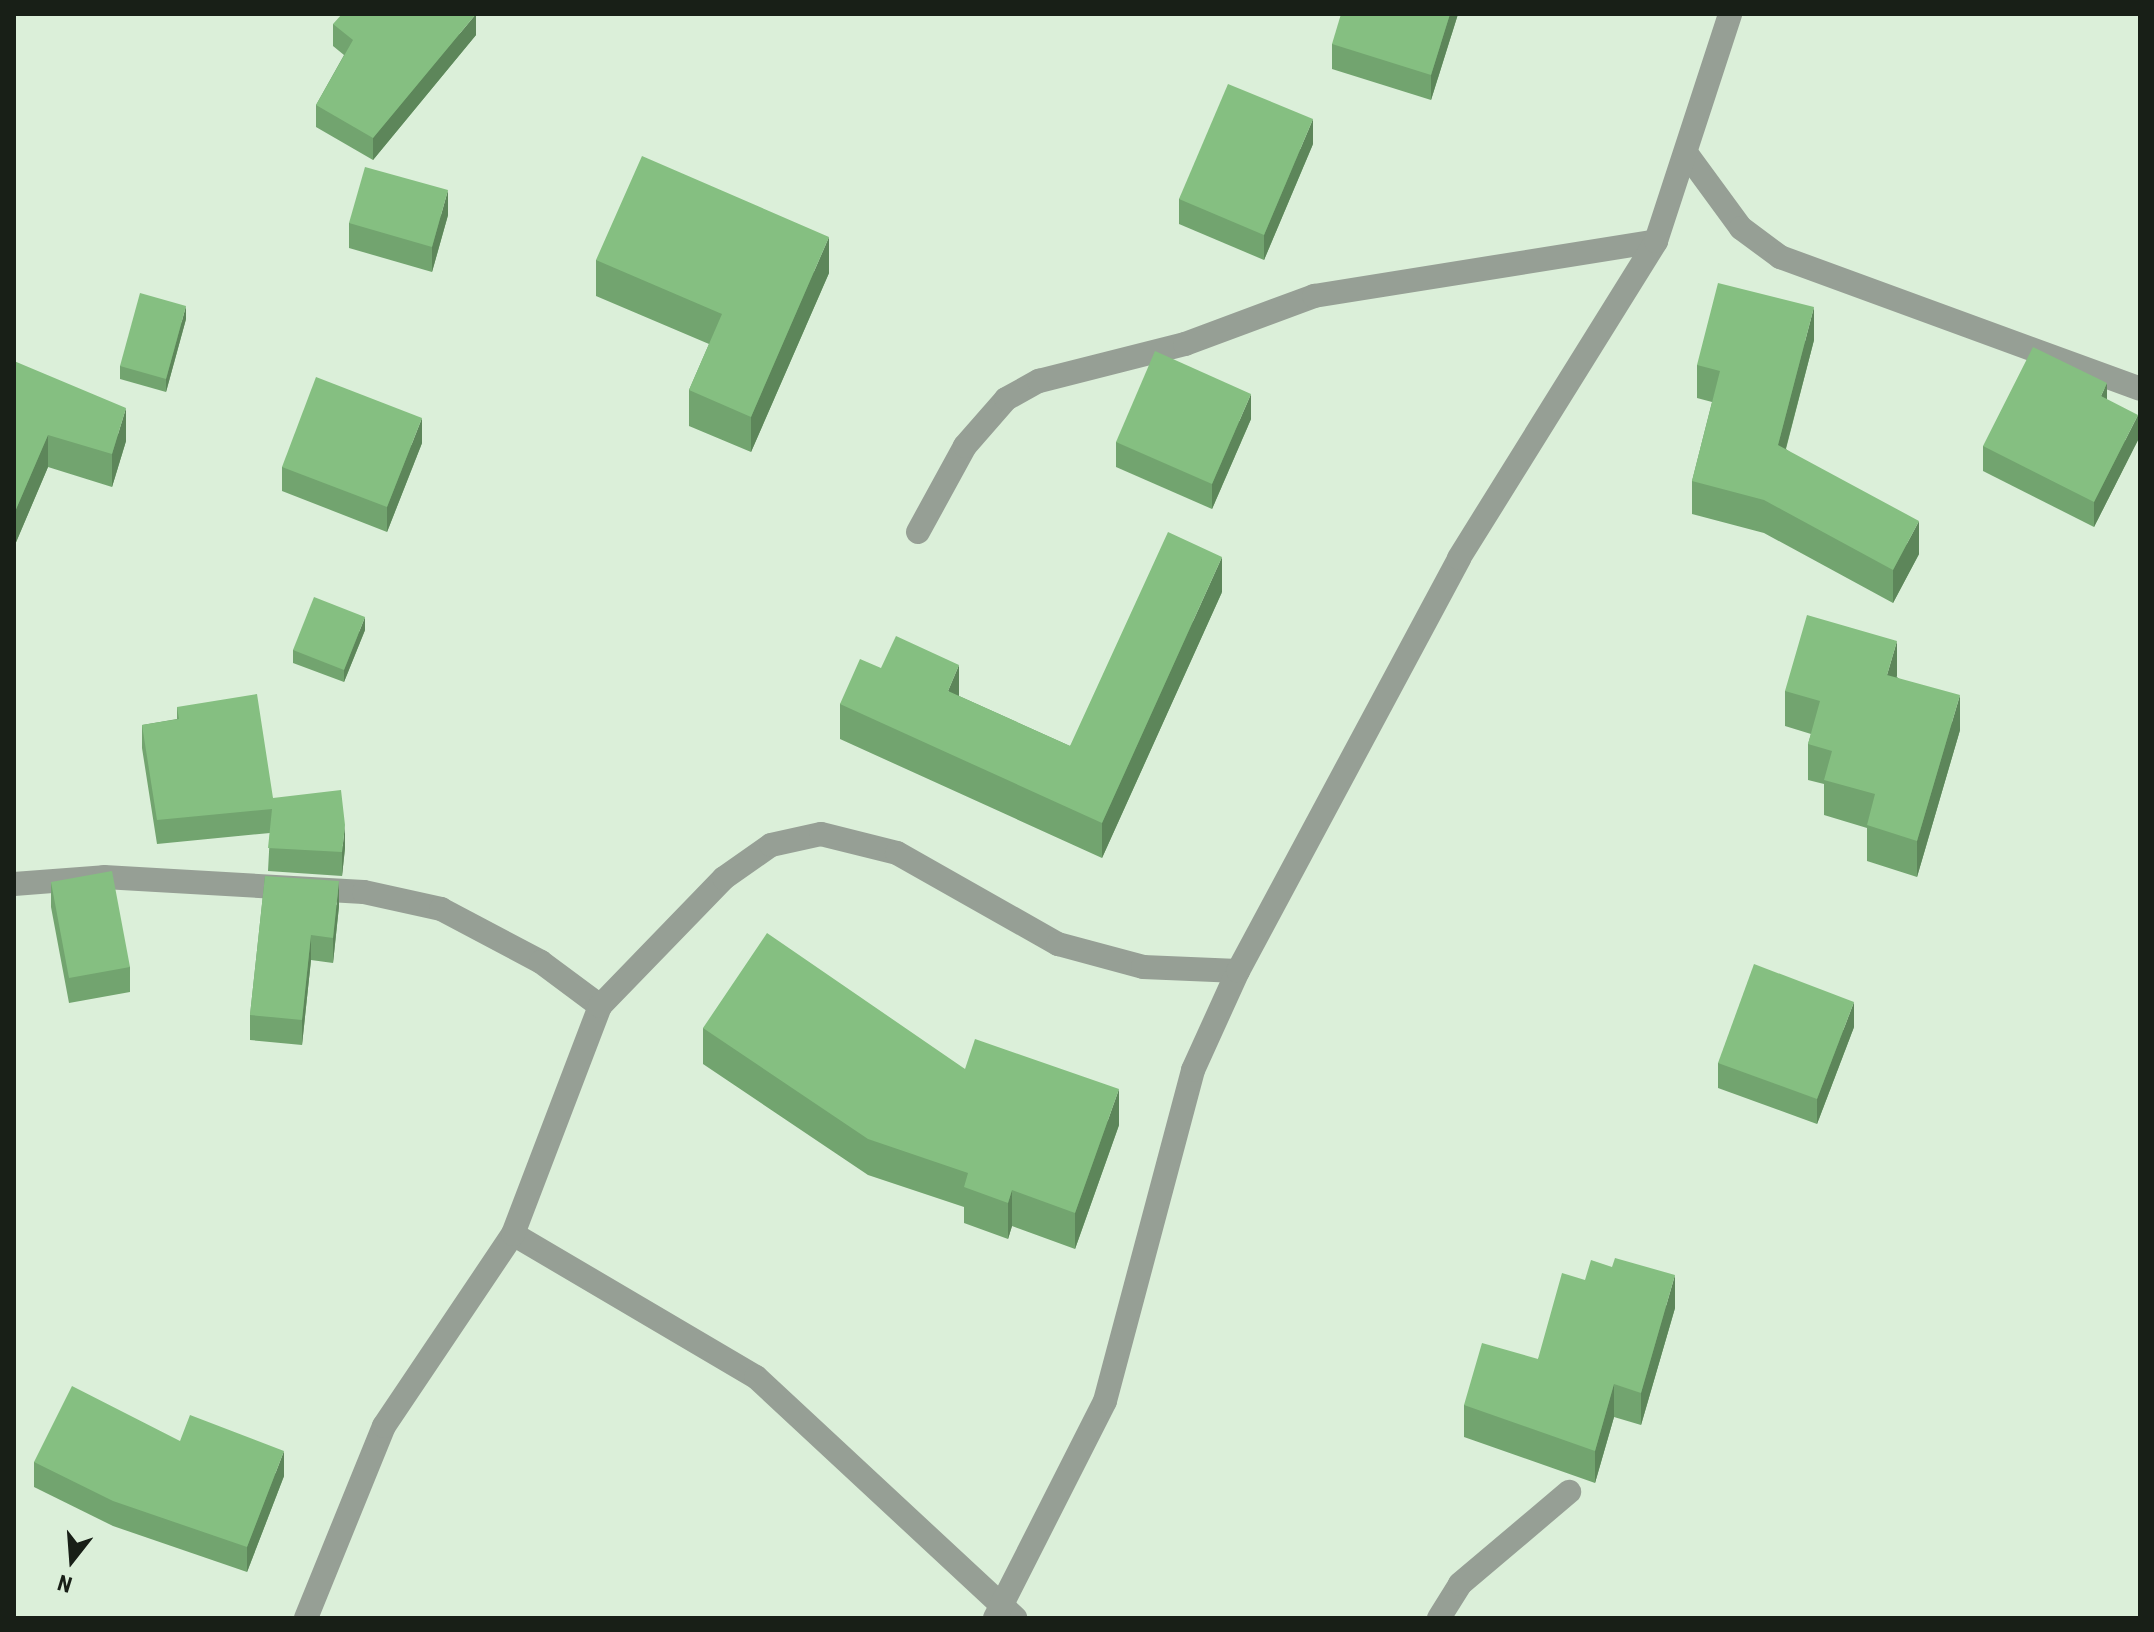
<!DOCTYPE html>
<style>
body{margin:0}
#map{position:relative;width:2154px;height:1632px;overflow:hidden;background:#dbefd9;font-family:"Roboto Condensed",sans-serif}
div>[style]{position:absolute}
.minor>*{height:24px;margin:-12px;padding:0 12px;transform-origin:12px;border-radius:12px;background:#969f95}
.wall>*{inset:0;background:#72a46f}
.shaded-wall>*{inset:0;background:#5d865a}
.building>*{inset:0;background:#85bf81}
span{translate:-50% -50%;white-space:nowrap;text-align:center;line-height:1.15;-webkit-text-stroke:6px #dbefd9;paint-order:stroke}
.frame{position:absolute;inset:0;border:16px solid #181f17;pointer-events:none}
.north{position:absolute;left:32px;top:1520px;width:80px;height:80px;-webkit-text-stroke:6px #dbefd9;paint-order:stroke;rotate:197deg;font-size:22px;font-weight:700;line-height:32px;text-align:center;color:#181f17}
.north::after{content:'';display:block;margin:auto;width:28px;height:36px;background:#181f17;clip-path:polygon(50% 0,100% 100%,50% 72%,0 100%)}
</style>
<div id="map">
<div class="minor">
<div style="left:1689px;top:157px;width:88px;rotate:53.8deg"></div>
<div style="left:1741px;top:228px;width:49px;rotate:36.6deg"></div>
<div style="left:1780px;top:257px;width:383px;rotate:20.1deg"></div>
<div style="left:918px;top:532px;width:98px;rotate:-61.3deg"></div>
<div style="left:965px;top:446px;width:62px;rotate:-48.9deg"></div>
<div style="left:1006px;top:399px;width:38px;rotate:-29deg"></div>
<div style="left:1039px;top:381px;width:151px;rotate:-14.2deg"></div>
<div style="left:1185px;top:344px;width:138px;rotate:-20.4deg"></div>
<div style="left:1314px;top:296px;width:346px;rotate:-9.1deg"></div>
<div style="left:14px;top:884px;width:90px;rotate:-4.4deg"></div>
<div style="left:104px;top:877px;width:260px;rotate:3.3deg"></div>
<div style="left:364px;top:892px;width:79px;rotate:12.4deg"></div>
<div style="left:441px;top:909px;width:113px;rotate:27.9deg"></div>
<div style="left:541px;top:962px;width:74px;rotate:36.7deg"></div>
<div style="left:513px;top:1234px;width:282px;rotate:30.5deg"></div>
<div style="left:756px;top:1377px;width:354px;rotate:42.9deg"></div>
<div style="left:306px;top:1618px;width:207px;rotate:-67.9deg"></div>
<div style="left:384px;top:1426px;width:231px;rotate:-56.1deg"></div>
<div style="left:513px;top:1234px;width:244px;rotate:-69.1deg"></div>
<div style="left:600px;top:1006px;width:178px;rotate:-45.9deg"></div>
<div style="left:724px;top:878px;width:57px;rotate:-35.1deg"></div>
<div style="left:771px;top:845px;width:51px;rotate:-12.4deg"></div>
<div style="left:821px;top:834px;width:78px;rotate:14deg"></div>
<div style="left:897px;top:853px;width:185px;rotate:29.5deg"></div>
<div style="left:1058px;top:944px;width:88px;rotate:15.1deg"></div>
<div style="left:1143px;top:967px;width:95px;rotate:2.4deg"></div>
<div style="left:995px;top:1618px;width:243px;rotate:-63.1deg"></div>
<div style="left:1105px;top:1401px;width:342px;rotate:-75.1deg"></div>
<div style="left:1193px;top:1070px;width:109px;rotate:-65.6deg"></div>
<div style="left:1238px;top:971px;width:468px;rotate:-61.8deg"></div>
<div style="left:1459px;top:558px;width:373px;rotate:-58.1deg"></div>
<div style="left:1656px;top:241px;width:239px;rotate:-71.9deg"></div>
<div style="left:1439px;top:1618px;width:40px;rotate:-58deg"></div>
<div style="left:1460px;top:1584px;width:143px;rotate:-40.2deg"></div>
</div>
<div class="wall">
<div style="clip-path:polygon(1458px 14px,1431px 100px,1332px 69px,1332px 44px)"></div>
<div style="clip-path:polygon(333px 24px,476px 35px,373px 160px,316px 127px,316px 105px,344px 55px,333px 46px)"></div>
<div style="clip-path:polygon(1313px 144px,1264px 260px,1179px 224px,1179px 199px)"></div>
<div style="clip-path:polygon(448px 215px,432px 272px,349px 248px,349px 223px)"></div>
<div style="clip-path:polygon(596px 260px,829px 273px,751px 452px,689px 426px,689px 390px,709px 344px,596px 296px)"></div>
<div style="clip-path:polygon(186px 319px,166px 392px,120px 379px,120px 366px)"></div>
<div style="clip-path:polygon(1814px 340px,1786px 449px,1919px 554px,1893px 603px,1764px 533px,1692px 514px,1692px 481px,1712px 402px,1697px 398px,1697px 365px)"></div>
<div style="clip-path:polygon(14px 361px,126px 441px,112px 487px,48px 467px,14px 547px)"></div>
<div style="clip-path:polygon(1251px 419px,1212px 509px,1116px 467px,1116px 442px)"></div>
<div style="clip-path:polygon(2138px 440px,2094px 527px,1983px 471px,1983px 446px)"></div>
<div style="clip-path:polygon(422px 443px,387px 532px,282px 491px,282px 467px)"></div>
<div style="clip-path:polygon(1222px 592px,1102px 858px,840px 739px,840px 704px,881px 668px,959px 696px,1070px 746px)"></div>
<div style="clip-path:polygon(365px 630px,344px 682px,293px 663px,293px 650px)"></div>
<div style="clip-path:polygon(1897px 677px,1960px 730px,1917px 877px,1867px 861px,1867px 828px,1824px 815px,1824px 784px,1808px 780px,1808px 744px,1811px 734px,1785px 726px,1785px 691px)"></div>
<div style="clip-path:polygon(177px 707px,273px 798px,345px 848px,342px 876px,268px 871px,270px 833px,157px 844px,142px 748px,142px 725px,177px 719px)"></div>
<div style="clip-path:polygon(265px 876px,339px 906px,333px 963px,311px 960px,302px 1045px,250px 1040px,250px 1015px)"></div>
<div style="clip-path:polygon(51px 882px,130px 967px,130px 992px,69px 1003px,51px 907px)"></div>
<div style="clip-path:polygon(1854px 1027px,1817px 1124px,1718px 1088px,1718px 1063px)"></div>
<div style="clip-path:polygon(703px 1028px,965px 1069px,1119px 1125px,1075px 1249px,1012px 1226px,1008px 1239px,964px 1223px,964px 1207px,868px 1175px,703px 1064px)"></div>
<div style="clip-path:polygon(1585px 1280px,1675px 1308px,1641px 1425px,1614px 1417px,1595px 1483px,1464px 1437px,1464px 1405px,1538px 1359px)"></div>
<div style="clip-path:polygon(180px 1441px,284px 1476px,247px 1572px,113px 1526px,34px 1487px,34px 1462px)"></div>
</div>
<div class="shaded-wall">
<div style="clip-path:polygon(476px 14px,476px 35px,373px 160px,373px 138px)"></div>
<div style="clip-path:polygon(1450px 14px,1458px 14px,1431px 100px,1431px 75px)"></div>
<div style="clip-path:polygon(1313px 119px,1313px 144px,1264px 260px,1264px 235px)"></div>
<div style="clip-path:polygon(448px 190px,448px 215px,432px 272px,432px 247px)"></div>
<div style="clip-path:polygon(829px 237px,829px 273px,751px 452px,751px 417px)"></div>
<div style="clip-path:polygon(186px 306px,186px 319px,166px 392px,166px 379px)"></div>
<div style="clip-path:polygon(1814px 307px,1814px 340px,1778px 478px,1778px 445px)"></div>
<div style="clip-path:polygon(2107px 383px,2107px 408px,2101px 396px)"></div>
<div style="clip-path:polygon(1251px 394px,1251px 419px,1212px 509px,1212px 484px)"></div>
<div style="clip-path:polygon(126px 408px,126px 441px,112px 487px,112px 454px)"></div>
<div style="clip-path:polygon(2138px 415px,2138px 440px,2094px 527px,2094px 502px)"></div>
<div style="clip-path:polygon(422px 418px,422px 443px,387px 532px,387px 507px)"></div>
<div style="clip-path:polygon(48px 435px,48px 467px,14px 547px,14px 514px)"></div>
<div style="clip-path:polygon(1919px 521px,1919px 554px,1893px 603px,1893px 570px)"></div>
<div style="clip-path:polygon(1222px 557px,1222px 592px,1102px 858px,1102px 823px)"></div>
<div style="clip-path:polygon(365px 617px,365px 630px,344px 682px,344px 670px)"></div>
<div style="clip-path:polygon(1897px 641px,1897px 676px,1887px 710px,1887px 675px)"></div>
<div style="clip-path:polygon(959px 665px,959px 701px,948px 691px)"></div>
<div style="clip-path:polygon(1960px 695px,1960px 730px,1917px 877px,1917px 841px)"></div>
<div style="clip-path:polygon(345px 825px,345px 848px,342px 876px,342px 852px)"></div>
<div style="clip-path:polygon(339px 881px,339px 906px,333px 963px,333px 938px)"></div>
<div style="clip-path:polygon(311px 935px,311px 960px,302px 1045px,302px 1020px)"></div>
<div style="clip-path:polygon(1854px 1002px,1854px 1027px,1817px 1124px,1817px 1099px)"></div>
<div style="clip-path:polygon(1119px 1089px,1119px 1125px,1075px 1249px,1075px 1213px)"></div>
<div style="clip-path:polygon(1012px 1190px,1012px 1226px,1008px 1239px,1008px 1203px)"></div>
<div style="clip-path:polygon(1675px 1275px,1675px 1308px,1641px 1425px,1641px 1393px)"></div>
<div style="clip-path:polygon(1614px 1384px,1614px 1417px,1595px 1483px,1595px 1451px)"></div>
<div style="clip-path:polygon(284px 1451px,284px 1476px,247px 1572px,247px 1547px)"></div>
</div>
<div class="building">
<div style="clip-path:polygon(342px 14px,476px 14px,373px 138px,316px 105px,353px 40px,333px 24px)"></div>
<div style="clip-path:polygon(1341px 14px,1450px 14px,1431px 75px,1332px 44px)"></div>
<div style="clip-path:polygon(1228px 84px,1313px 119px,1264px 235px,1179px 199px)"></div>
<div style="clip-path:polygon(642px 156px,829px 237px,751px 417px,689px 390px,722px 314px,596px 260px)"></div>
<div style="clip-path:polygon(365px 167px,448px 190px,432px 247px,349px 223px)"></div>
<div style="clip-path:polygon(1718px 283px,1814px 307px,1778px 445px,1919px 521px,1893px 570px,1764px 500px,1692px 481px,1720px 371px,1697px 365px)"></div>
<div style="clip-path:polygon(140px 293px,186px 306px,166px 379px,120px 366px)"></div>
<div style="clip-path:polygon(2033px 347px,2107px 383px,2101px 396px,2138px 415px,2094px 502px,1983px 446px)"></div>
<div style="clip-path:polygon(1155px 351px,1251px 394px,1212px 484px,1116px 442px)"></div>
<div style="clip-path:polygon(14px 361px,126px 408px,112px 454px,48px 435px,14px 514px)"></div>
<div style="clip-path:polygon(316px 377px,422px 418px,387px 507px,282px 467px)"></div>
<div style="clip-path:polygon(1168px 532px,1222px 557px,1102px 823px,840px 704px,860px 659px,881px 668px,896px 636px,959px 665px,948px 691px,1070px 746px)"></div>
<div style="clip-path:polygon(314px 597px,365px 617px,344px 670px,293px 650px)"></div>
<div style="clip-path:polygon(1807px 615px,1897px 641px,1887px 675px,1960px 695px,1917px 841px,1867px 825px,1875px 794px,1824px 780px,1832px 751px,1808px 744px,1820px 701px,1785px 691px)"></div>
<div style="clip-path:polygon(257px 694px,273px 798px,341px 790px,345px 825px,342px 852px,268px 848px,272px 809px,157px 820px,142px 725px,179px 719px,177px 707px)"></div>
<div style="clip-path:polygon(112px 871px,130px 967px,69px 978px,51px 882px)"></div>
<div style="clip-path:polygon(265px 876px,339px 881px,333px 938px,311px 935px,302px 1020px,250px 1015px)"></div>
<div style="clip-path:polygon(767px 933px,965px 1069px,975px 1039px,1119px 1089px,1075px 1213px,1012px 1190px,1008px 1203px,964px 1187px,968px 1173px,868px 1139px,703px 1028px)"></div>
<div style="clip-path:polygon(1754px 964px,1854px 1002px,1817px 1099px,1718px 1063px)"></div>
<div style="clip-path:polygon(1615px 1258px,1675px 1275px,1641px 1393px,1614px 1384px,1595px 1451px,1464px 1405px,1482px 1343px,1538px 1359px,1562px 1273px,1585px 1280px,1591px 1260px,1612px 1267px)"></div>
<div style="clip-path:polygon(72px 1386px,180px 1441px,190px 1415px,284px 1451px,247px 1547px,113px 1501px,34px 1462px)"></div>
</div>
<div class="frame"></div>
<div class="north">N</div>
</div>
